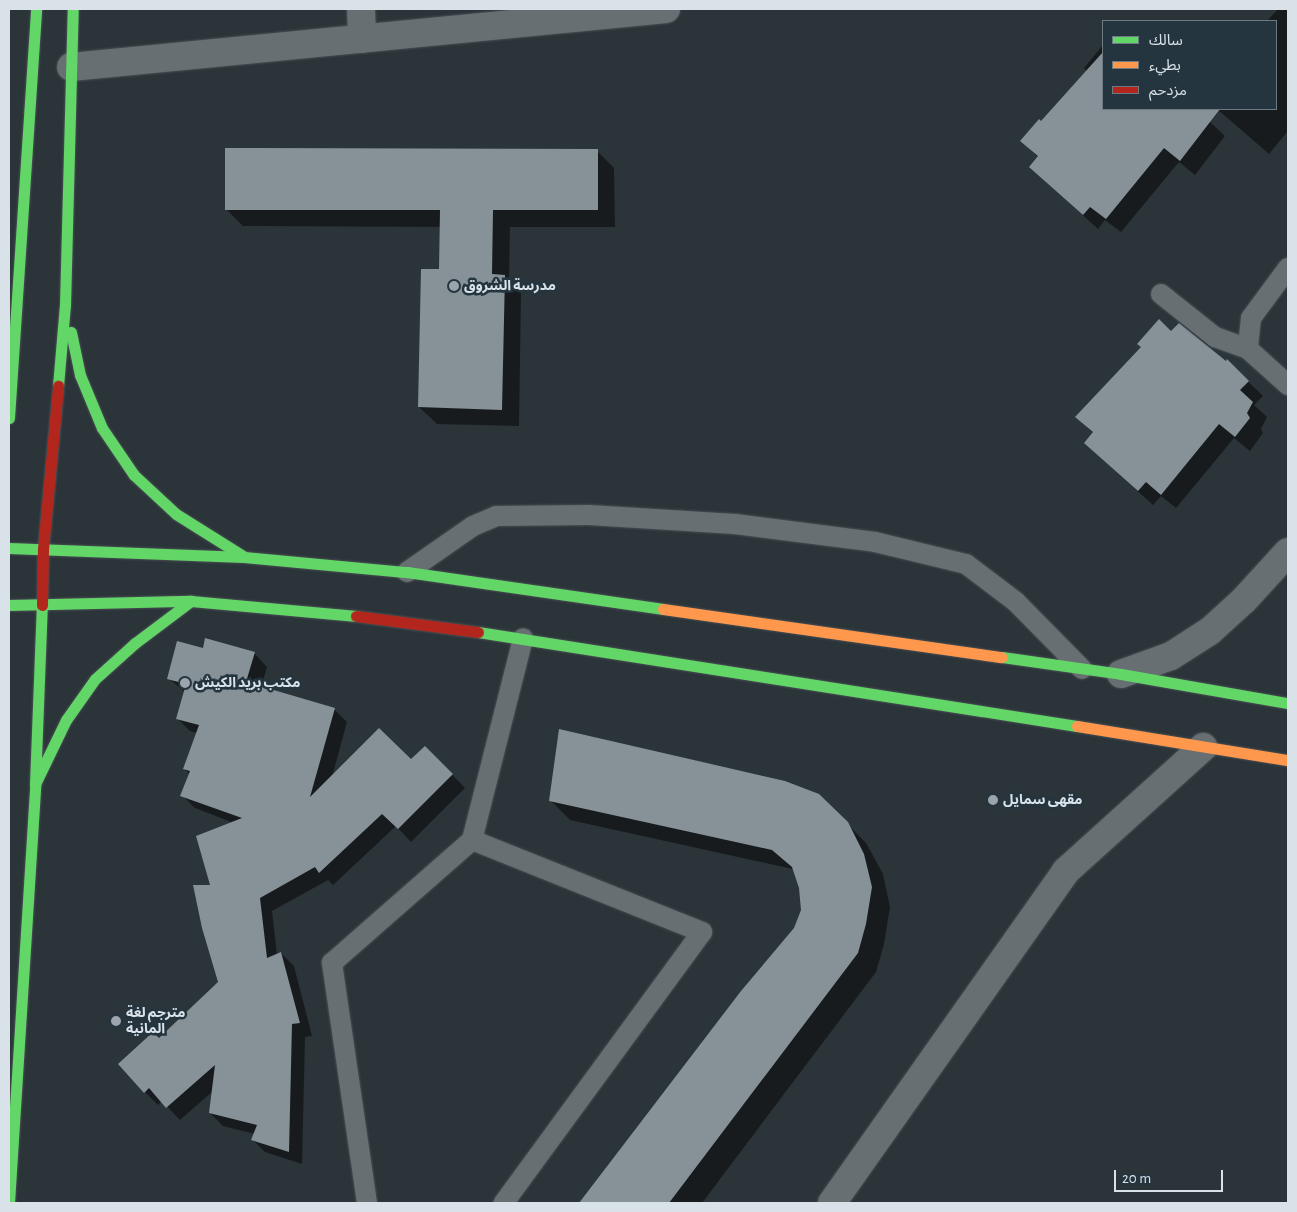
<!DOCTYPE html>
<meta charset="utf-8">
<style>
body{margin:0}
#map{position:relative;width:1297px;height:1212px;overflow:hidden;background:#2b3439;font-family:"Alegreya Sans","Noto Sans Arabic",sans-serif}
div>[style]{position:absolute}
.shadow>*{inset:0;background:#0007}
.building>*{inset:0;background:#869298}
.roads{filter:drop-shadow(0 0 1px #484f54) drop-shadow(0 0 1px #484f54)}
.lane>*{height:20px;margin:-10px;padding:0 10px;transform-origin:10px;border-radius:10px;background:#676f73}
.street>*{height:28px;margin:-14px;padding:0 14px;transform-origin:14px;border-radius:14px;background:#676f73}
.fast>*{height:11px;margin:-5.5px;padding:0 5.5px;transform-origin:5.5px;border-radius:5.5px;background:#63d668}
.slow>*{height:11px;margin:-5.5px;padding:0 5.5px;transform-origin:5.5px;border-radius:5.5px;background:#ff974d}
.jam>*{height:11px;margin:-5.5px;padding:0 5.5px;transform-origin:5.5px;border-radius:5.5px;background:#b3261e}
.dots>*{width:14px;height:14px;translate:-50% -50%;box-sizing:border-box;border:2px solid #25353f;border-radius:50%}
span{translate:-50% -50%;white-space:nowrap;text-align:center;line-height:1.15;-webkit-text-stroke:5px #25353f;paint-order:stroke}
.poi-label{font-size:14px;color:#d8e2e8;font-weight:700}
.left{translate:0 -50%;text-align:left}
.frame{position:absolute;inset:0;border:10px solid #d8e2e8;pointer-events:none}
.legend{position:absolute;left:1102px;top:20px;width:175px;height:90px;box-sizing:border-box;background:#25353f;border:1px solid #6d7a83;margin:0;padding:6px 9px;list-style:none;font-size:15px;color:#d8e2e8}
.legend li{display:flex;align-items:center;gap:10px;height:25px}
.legend b{width:25px;border:1px solid #6d7a83}
.scale{position:absolute;left:1114px;top:1170px;width:109px;height:22px;box-sizing:border-box;border:2px solid #d8e2e8;border-top:0;padding-left:6px;font-size:15px;line-height:18px;white-space:nowrap;color:#d8e2e8;-webkit-text-stroke:4px #25353f;paint-order:stroke}
</style>
<div id="map">
<div class="shadow">
<div style="clip-path:polygon(1278px 9px,1288px 9px,1288px 131px,1269px 154px,1217px 109px,1276px 109px,1276px 21px,1267px 21px)"></div>
<div style="clip-path:polygon(1103px 45px,1103px 109px,1196px 109px,1225px 136px,1195px 175px,1179px 162px,1121px 232px,1105px 220px,1098px 229px,1045px 181px,1038px 157px,1022px 141px,1088px 72px,1084px 68px)"></div>
<div style="clip-path:polygon(597px 151px,614px 168px,615px 227px,510px 227px,509px 281px,521px 293px,519px 426px,437px 424px,419px 407px,440px 270px,441px 227px,243px 226px,226px 209px)"></div>
<div style="clip-path:polygon(1172px 333px,1227px 361px,1263px 396px,1254px 405px,1267px 417px,1261px 429px,1263px 433px,1250px 451px,1234px 438px,1176px 508px,1161px 496px,1153px 505px,1100px 457px,1093px 433px,1077px 417px)"></div>
<div style="clip-path:polygon(204px 650px,254px 653px,267px 667px,261px 688px,334px 709px,347px 722px,332px 777px,411px 761px,425px 747px,465px 788px,411px 842px,396px 826px,333px 885px,328px 880px,272px 911px,277px 955px,281px 953px,294px 966px,312px 1036px,305px 1037px,302px 1164px,265px 1152px,252px 1139px,255px 1134px,223px 1126px,210px 1113px,213px 1091px,180px 1120px,162px 1101px,158px 1105px,145px 1092px,159px 1039px,219px 983px,211px 886px,234px 823px,195px 808px,182px 795px,190px 775px,185px 769px,197px 733px,190px 731px,177px 718px,185px 692px,168px 678px)"></div>
<div style="clip-path:polygon(819px 795px,866px 843px,883px 874px,890px 907px,884px 944px,876px 972px,702px 1203px,581px 1203px,742px 992px,795px 929px,802px 910px,800px 888px,793px 869px,570px 820px,551px 801px)"></div>
</div>
<div class="building">
<div style="clip-path:polygon(1103px 52px,1103px 109px,1220px 109px,1180px 161px,1164px 148px,1106px 219px,1090px 207px,1083px 215px,1029px 167px,1038px 156px,1020px 141px,1039px 119px,1041px 121px)"></div>
<div style="clip-path:polygon(225px 148px,598px 149px,598px 210px,493px 210px,492px 274px,505px 275px,502px 410px,418px 407px,421px 269px,439px 269px,440px 210px,225px 210px)"></div>
<div style="clip-path:polygon(1159px 319px,1171px 331px,1179px 323px,1226px 361px,1227px 359px,1249px 381px,1240px 390px,1253px 402px,1247px 413px,1250px 418px,1235px 437px,1219px 424px,1161px 495px,1146px 482px,1138px 491px,1084px 443px,1093px 432px,1075px 417px,1141px 347px,1137px 344px)"></div>
<div style="clip-path:polygon(205px 638px,255px 652px,246px 682px,335px 708px,310px 797px,379px 728px,411px 759px,425px 746px,453px 774px,398px 829px,382px 814px,319px 873px,315px 867px,260px 898px,267px 958px,281px 952px,300px 1023px,292px 1024px,289px 1152px,251px 1140px,257px 1125px,209px 1113px,215px 1065px,166px 1108px,149px 1088px,144px 1093px,118px 1064px,153px 1032px,159px 1038px,218px 982px,202px 928px,193px 885px,210px 885px,196px 836px,242px 818px,180px 796px,190px 771px,183px 769px,199px 725px,176px 719px,186px 684px,167px 679px,177px 641px,203px 648px)"></div>
<div style="clip-path:polygon(559px 729px,785px 781px,819px 794px,848px 822px,864px 854px,872px 887px,866px 924px,858px 953px,669px 1203px,579px 1203px,741px 991px,794px 928px,801px 910px,799px 888px,792px 867px,772px 850px,549px 801px)"></div>
</div>
<div class="roads">
<div class="lane">
<div style="left:1288px;top:268px;width:62px;rotate:126.5deg"></div>
<div style="left:1251px;top:318px;width:31px;rotate:96deg"></div>
<div style="left:1248px;top:349px;width:54px;rotate:42deg"></div>
<div style="left:1161px;top:294px;width:69px;rotate:38.5deg"></div>
<div style="left:1215px;top:337px;width:35px;rotate:20deg"></div>
<div style="left:407px;top:572px;width:80px;rotate:-34.9deg"></div>
<div style="left:473px;top:526px;width:25px;rotate:-23deg"></div>
<div style="left:496px;top:516px;width:93px;rotate:-0.6deg"></div>
<div style="left:589px;top:515px;width:146px;rotate:3.5deg"></div>
<div style="left:735px;top:524px;width:141px;rotate:7.3deg"></div>
<div style="left:875px;top:542px;width:94px;rotate:13.6deg"></div>
<div style="left:966px;top:564px;width:63px;rotate:37.2deg"></div>
<div style="left:1016px;top:602px;width:94px;rotate:45.4deg"></div>
<div style="left:472px;top:840px;width:248px;rotate:21.8deg"></div>
<div style="left:702px;top:932px;width:336px;rotate:126.2deg"></div>
<div style="left:367px;top:1203px;width:243px;rotate:-98.3deg"></div>
<div style="left:332px;top:963px;width:186px;rotate:-41.3deg"></div>
<div style="left:472px;top:840px;width:208px;rotate:-75.8deg"></div>
</div>
<div class="street">
<div style="left:361px;top:9px;width:30px;rotate:88deg"></div>
<div style="left:71px;top:67px;width:598px;rotate:-5.57deg"></div>
<div style="left:1121px;top:674px;width:53px;rotate:-19.8deg"></div>
<div style="left:1171px;top:656px;width:46px;rotate:-32.7deg"></div>
<div style="left:1210px;top:631px;width:46px;rotate:-42.4deg"></div>
<div style="left:1244px;top:600px;width:65px;rotate:-47.5deg"></div>
<div style="left:832px;top:1203px;width:406px;rotate:-54.8deg"></div>
<div style="left:1066px;top:871px;width:185px;rotate:-42.1deg"></div>
</div>
<div class="fast">
<div style="left:71px;top:332px;width:44px;rotate:78.2deg"></div>
<div style="left:80px;top:375px;width:57px;rotate:67.5deg"></div>
<div style="left:102px;top:428px;width:57px;rotate:55.8deg"></div>
<div style="left:134px;top:475px;width:57px;rotate:42.9deg"></div>
<div style="left:176px;top:514px;width:79px;rotate:32.1deg"></div>
<div style="left:58px;top:386px;width:81px;rotate:-85.1deg"></div>
<div style="left:65px;top:305px;width:296px;rotate:-88.5deg"></div>
<div style="left:9px;top:418px;width:410px;rotate:-86.2deg"></div>
<div style="left:9px;top:548px;width:235px;rotate:2.2deg"></div>
<div style="left:244px;top:557px;width:164px;rotate:5.3deg"></div>
<div style="left:407px;top:572px;width:259px;rotate:8.2deg"></div>
<div style="left:9px;top:605px;width:182px;rotate:-1.3deg"></div>
<div style="left:191px;top:601px;width:166px;rotate:5.2deg"></div>
<div style="left:478px;top:632px;width:606px;rotate:8.92deg"></div>
<div style="left:1002px;top:657px;width:120px;rotate:8.1deg"></div>
<div style="left:1121px;top:674px;width:169px;rotate:9.9deg"></div>
<div style="left:35px;top:784px;width:71px;rotate:-64.2deg"></div>
<div style="left:66px;top:720px;width:50px;rotate:-54.7deg"></div>
<div style="left:95px;top:679px;width:54px;rotate:-42deg"></div>
<div style="left:135px;top:643px;width:70px;rotate:-36.9deg"></div>
<div style="left:9px;top:1203px;width:420px;rotate:-86.4deg"></div>
<div style="left:35px;top:784px;width:179px;rotate:-87.8deg"></div>
</div>
<div class="slow">
<div style="left:663px;top:609px;width:342px;rotate:8.1deg"></div>
<div style="left:1077px;top:726px;width:214px;rotate:9.2deg"></div>
</div>
<div class="jam">
<div style="left:42px;top:605px;width:56px;rotate:-89deg"></div>
<div style="left:43px;top:549px;width:164px;rotate:-84.7deg"></div>
<div style="left:356px;top:616px;width:123px;rotate:7.5deg"></div>
</div>
</div>
<div class="dots">
<div style="left:454px;top:286px;background:#9ba5ab"></div>
<div style="left:185px;top:683px;background:#9ba5ab"></div>
<div style="left:993px;top:800px;background:#9ba5ab"></div>
<div style="left:116px;top:1021px;background:#9ba5ab"></div>
</div>
<div class="poi-label">
<span class="left" style="left:464px;top:286px">مدرسة الشروق</span>
<span class="left" style="left:195px;top:683px">مكتب بريد الكيش</span>
<span class="left" style="left:1003px;top:800px">مقهى سمايل</span>
<span class="left" style="left:126px;top:1021px">مترجم لغة<br>المانية</span>
</div>
<div class="frame"></div>
<ul class="legend">
<li><b style="height:6px;background:#63d668"></b>سالك</li>
<li><b style="height:6px;background:#ff974d"></b>بطيء</li>
<li><b style="height:6px;background:#b3261e"></b>مزدحم</li>
</ul>
<div class="scale">20 m</div>
</div>
